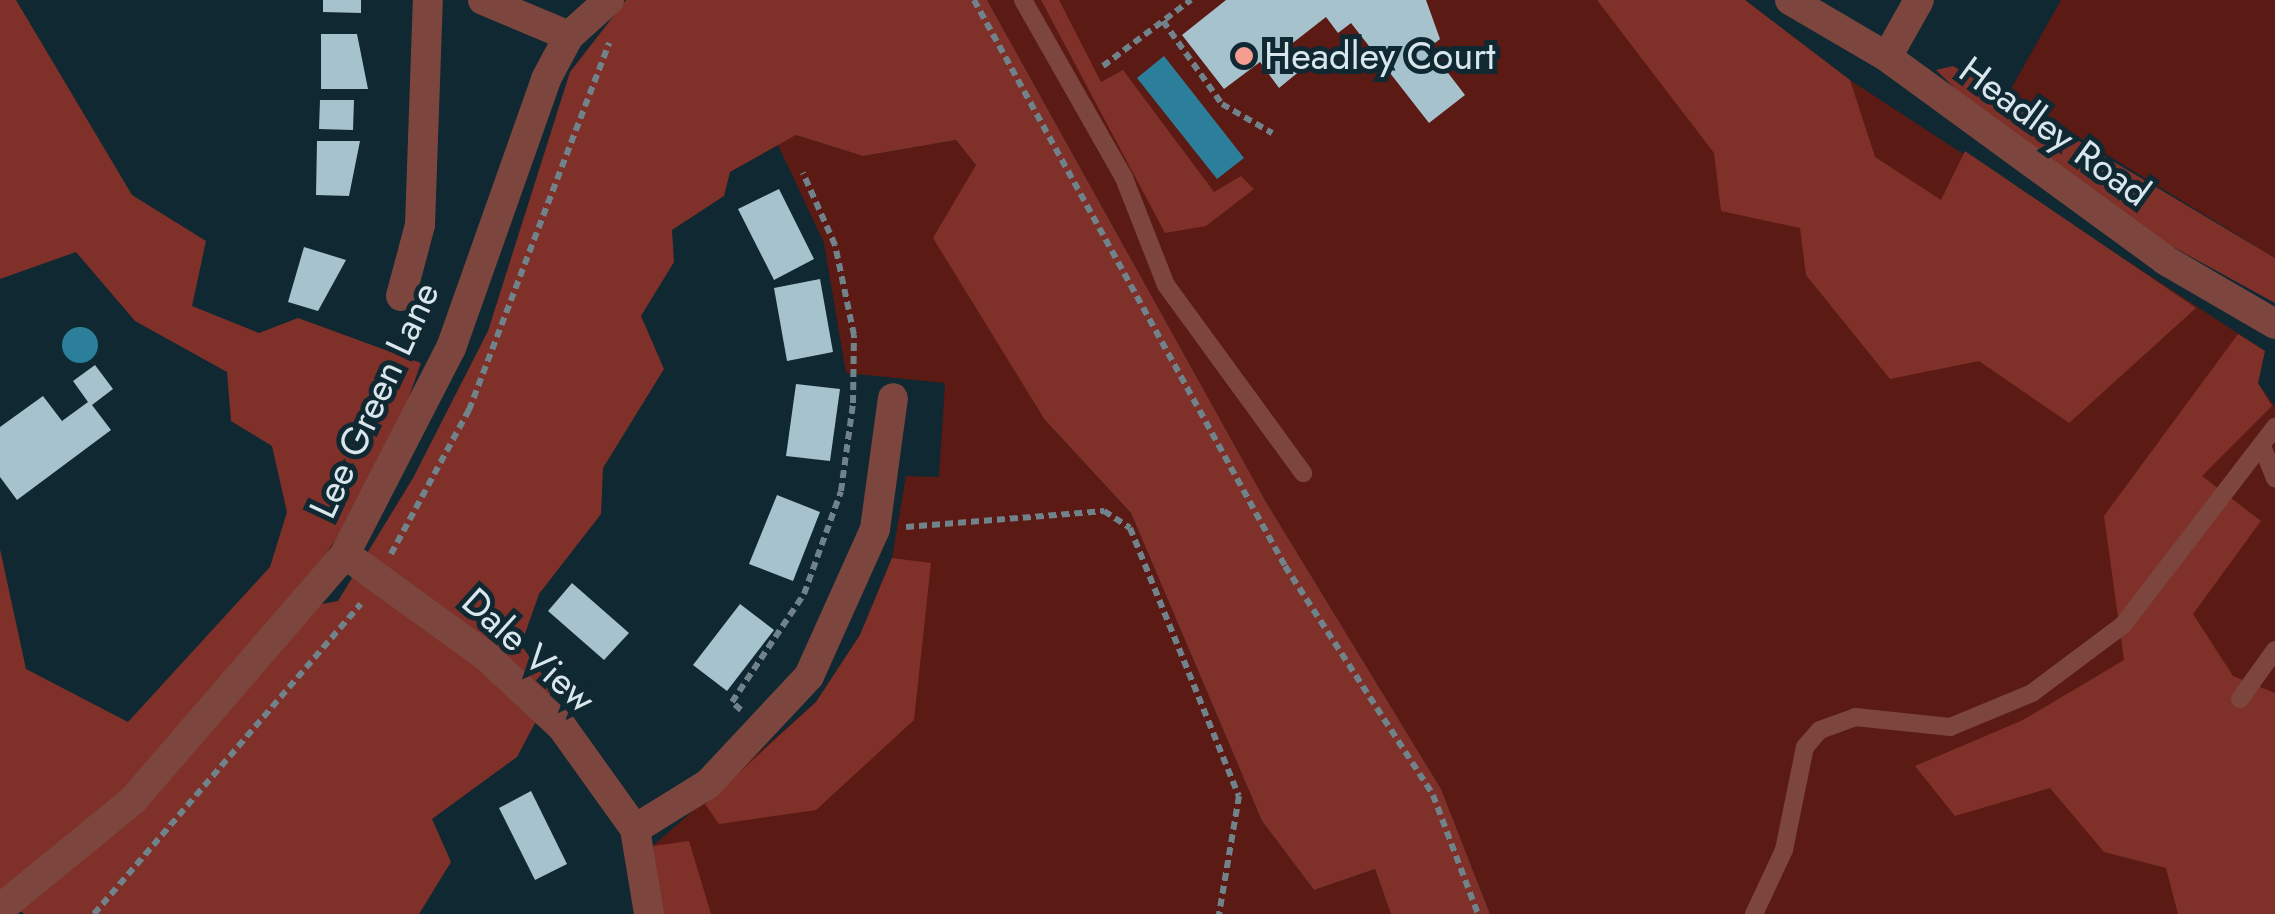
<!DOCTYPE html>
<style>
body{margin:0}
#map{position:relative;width:2275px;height:914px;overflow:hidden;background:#0f2831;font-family:Jost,sans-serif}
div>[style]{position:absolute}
.green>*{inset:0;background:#5b1a14}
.forest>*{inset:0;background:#7f3129}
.water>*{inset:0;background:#2c7f9a}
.round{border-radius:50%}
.building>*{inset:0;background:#a6c2cd}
.path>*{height:6px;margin-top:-3px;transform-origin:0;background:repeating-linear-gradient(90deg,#70838b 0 8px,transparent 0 13px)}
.lane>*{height:18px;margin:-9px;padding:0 9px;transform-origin:9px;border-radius:9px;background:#7c463e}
.street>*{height:30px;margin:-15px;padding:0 15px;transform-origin:15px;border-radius:15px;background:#7c463e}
.dots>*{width:28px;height:28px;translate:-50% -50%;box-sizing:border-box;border:5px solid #0f2831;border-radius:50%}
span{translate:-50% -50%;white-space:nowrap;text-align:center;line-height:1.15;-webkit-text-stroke:10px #0f2831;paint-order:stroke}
.poi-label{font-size:38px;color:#d9e7ed}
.left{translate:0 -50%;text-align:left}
.street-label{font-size:38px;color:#d9e7ed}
</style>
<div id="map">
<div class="green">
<div style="clip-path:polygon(987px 0,1745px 0,1850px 80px,2265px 351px,2258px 383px,2275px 407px,2275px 914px,1490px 914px,1441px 789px,1266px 502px)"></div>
<div style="clip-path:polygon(2061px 0,2275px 0,2275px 258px,2008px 94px)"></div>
<div style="clip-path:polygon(796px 135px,863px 156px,956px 140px,976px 165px,1045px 420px,1131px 513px,1262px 821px,1314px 890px,1375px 869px,1391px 914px,663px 914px,653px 846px,816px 702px,860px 635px,892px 558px,906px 476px,939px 477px,945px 383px,846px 373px,824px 243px,778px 145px)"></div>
</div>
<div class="forest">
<div style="clip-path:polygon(0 0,16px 0,132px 195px,206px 241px,192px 306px,259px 333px,298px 318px,421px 363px,381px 475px,300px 591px,316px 605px,338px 601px,413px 478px,488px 331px,570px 72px,626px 0,987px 0,1266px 502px,1441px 789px,1490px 914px,1391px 914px,1375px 869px,1314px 890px,1262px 821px,1131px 513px,1045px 420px,933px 238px,976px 165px,956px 140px,863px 156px,796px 135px,730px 172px,724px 196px,672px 230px,674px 262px,641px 316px,664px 369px,603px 468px,601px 514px,539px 594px,521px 645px,553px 689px,517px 757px,432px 819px,451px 862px,419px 914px,25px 914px,0 901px,0 549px,26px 669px,128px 722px,270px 567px,287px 512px,272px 446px,231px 421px,227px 372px,135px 321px,76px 252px,0 279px)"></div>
<div style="clip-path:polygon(1041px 0,1059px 0,1101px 82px,1123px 70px,1214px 192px,1241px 176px,1254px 189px,1206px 226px,1165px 233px)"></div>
<div style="clip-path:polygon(1597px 0,1745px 0,1850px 80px,1875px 157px,1941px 200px,1965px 151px,2196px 308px,2069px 423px,1979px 361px,1890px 379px,1806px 275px,1800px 228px,1721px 211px,1714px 153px)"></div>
<div style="clip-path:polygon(1953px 66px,2275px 258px,2275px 303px,2155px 237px,1973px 106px,1936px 70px)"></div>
<div style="clip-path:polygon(2238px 334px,2265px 351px,2258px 383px,2272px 406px,2202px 476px,2261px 521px,2193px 614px,2233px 676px,2275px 693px,2275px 914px,2178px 914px,2166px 868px,2104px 852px,2050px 788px,1955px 816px,1915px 766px,2023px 720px,2124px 660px,2104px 516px)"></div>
<div style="clip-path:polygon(892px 558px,931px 563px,914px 720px,816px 810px,719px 824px,705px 804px,816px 702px,860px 635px)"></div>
<div style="clip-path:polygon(689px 841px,711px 914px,663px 914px,653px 846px)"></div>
</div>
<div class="water">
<div style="clip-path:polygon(1164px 56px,1244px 158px,1217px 179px,1137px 78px)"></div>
<div class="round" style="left:62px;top:327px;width:36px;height:36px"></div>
</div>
<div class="building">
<div style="clip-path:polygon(323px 0,361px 0,361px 13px,323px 12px)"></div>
<div style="clip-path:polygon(1226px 0,1426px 0,1440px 39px,1429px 48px,1465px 95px,1429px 123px,1351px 23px,1338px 33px,1326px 17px,1285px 49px,1301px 70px,1279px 88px,1260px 62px,1224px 89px,1182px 35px)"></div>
<div style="clip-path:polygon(321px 34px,357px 34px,368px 89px,321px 89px)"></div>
<div style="clip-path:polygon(320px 100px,354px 100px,353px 130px,319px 129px)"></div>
<div style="clip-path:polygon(317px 141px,360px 141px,349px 196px,316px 195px)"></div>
<div style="clip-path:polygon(779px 189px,814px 259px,774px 280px,738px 209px)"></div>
<div style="clip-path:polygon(304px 247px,346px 260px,318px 311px,288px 302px)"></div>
<div style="clip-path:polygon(820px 279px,833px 352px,787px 361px,774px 288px)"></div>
<div style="clip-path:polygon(95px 365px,113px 389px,92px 405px,111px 430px,17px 500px,0 477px,0 427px,43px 396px,62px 421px,88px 402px,73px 381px)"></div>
<div style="clip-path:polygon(796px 384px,840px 389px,830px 461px,786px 456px)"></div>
<div style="clip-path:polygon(777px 495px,820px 512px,793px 581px,749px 564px)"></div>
<div style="clip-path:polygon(572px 583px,629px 633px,604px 660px,548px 611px)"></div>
<div style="clip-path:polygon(740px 604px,774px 630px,727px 691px,693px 665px)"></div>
<div style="clip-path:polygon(531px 791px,567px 864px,535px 880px,499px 808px)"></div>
</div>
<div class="path">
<div style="left:974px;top:0;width:646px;rotate:61.21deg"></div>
<div style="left:1285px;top:566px;width:273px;rotate:57.1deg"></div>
<div style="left:1433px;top:795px;width:127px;rotate:69.3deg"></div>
<div style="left:1163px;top:21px;width:102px;rotate:54.6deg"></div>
<div style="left:1222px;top:104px;width:58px;rotate:30.1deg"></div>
<div style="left:1103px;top:66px;width:110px;rotate:-36.9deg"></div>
<div style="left:906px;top:527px;width:199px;rotate:-4.6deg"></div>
<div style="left:1104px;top:511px;width:31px;rotate:33deg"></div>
<div style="left:1130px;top:528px;width:289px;rotate:67.9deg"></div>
<div style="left:1239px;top:796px;width:120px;rotate:99.6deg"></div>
<div style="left:391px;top:554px;width:164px;rotate:-61.6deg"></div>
<div style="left:469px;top:410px;width:393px;rotate:-69.1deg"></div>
<div style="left:741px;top:710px;width:12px;rotate:-138deg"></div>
<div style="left:732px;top:702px;width:130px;rotate:-56.3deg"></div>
<div style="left:804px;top:594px;width:109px;rotate:-70.2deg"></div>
<div style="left:841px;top:491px;width:89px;rotate:-82.2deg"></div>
<div style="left:853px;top:403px;width:68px;rotate:-89.2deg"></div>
<div style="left:854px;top:335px;width:92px;rotate:-101.9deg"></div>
<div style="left:835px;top:245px;width:79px;rotate:-114deg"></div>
<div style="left:94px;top:914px;width:409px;rotate:-49.3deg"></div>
</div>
<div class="lane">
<div style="left:1023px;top:0;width:205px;rotate:60.4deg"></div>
<div style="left:1124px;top:178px;width:115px;rotate:68.6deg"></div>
<div style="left:1166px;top:285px;width:233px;rotate:53.9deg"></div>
<div style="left:2262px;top:446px;width:35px;rotate:68deg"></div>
<div style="left:2240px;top:699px;width:60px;rotate:-54.5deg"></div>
<div style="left:1754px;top:914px;width:71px;rotate:-64.9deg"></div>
<div style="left:1784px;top:850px;width:105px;rotate:-78.5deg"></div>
<div style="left:1805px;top:747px;width:23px;rotate:-49deg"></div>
<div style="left:1820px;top:730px;width:37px;rotate:-20deg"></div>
<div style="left:1855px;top:717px;width:96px;rotate:6deg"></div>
<div style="left:1950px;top:727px;width:89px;rotate:-22.5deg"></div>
<div style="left:2032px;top:693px;width:114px;rotate:-36.8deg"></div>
<div style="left:2123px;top:625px;width:250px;rotate:-52.5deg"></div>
</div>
<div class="street">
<div style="left:483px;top:0;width:93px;rotate:22.7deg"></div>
<div style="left:1790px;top:0;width:113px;rotate:30.4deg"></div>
<div style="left:1887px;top:57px;width:344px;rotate:36.1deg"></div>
<div style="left:2165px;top:260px;width:127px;rotate:30.2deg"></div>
<div style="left:1887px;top:57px;width:65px;rotate:-60.7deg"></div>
<div style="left:401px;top:296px;width:73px;rotate:-75deg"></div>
<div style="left:420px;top:225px;width:225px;rotate:-88deg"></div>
<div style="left:345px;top:554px;width:174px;rotate:35.9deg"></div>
<div style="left:486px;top:656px;width:104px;rotate:43.1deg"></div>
<div style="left:562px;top:727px;width:125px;rotate:54.4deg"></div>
<div style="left:635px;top:829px;width:86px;rotate:80.6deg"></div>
<div style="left:635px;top:829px;width:86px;rotate:-31.7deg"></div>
<div style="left:708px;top:784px;width:148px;rotate:-46.9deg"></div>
<div style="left:809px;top:676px;width:161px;rotate:-65.8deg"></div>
<div style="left:875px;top:529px;width:132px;rotate:-82.2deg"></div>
<div style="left:0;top:909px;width:172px;rotate:-39.3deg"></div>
<div style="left:133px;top:800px;width:325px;rotate:-49.2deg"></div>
<div style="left:345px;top:554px;width:232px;rotate:-62.8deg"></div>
<div style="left:451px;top:348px;width:285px;rotate:-70.5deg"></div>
<div style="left:546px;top:79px;width:49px;rotate:-61.9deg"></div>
<div style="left:569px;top:36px;width:54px;rotate:-42deg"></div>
</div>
<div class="dots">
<div style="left:1244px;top:56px;background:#f59d90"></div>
</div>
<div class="poi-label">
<span class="left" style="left:1264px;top:56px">Headley Court</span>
</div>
<div class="street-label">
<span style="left:2055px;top:131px;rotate:36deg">Headley Road</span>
<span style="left:374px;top:400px;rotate:-65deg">Lee Green Lane</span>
<span style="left:529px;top:650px;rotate:42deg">Dale View</span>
</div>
</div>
